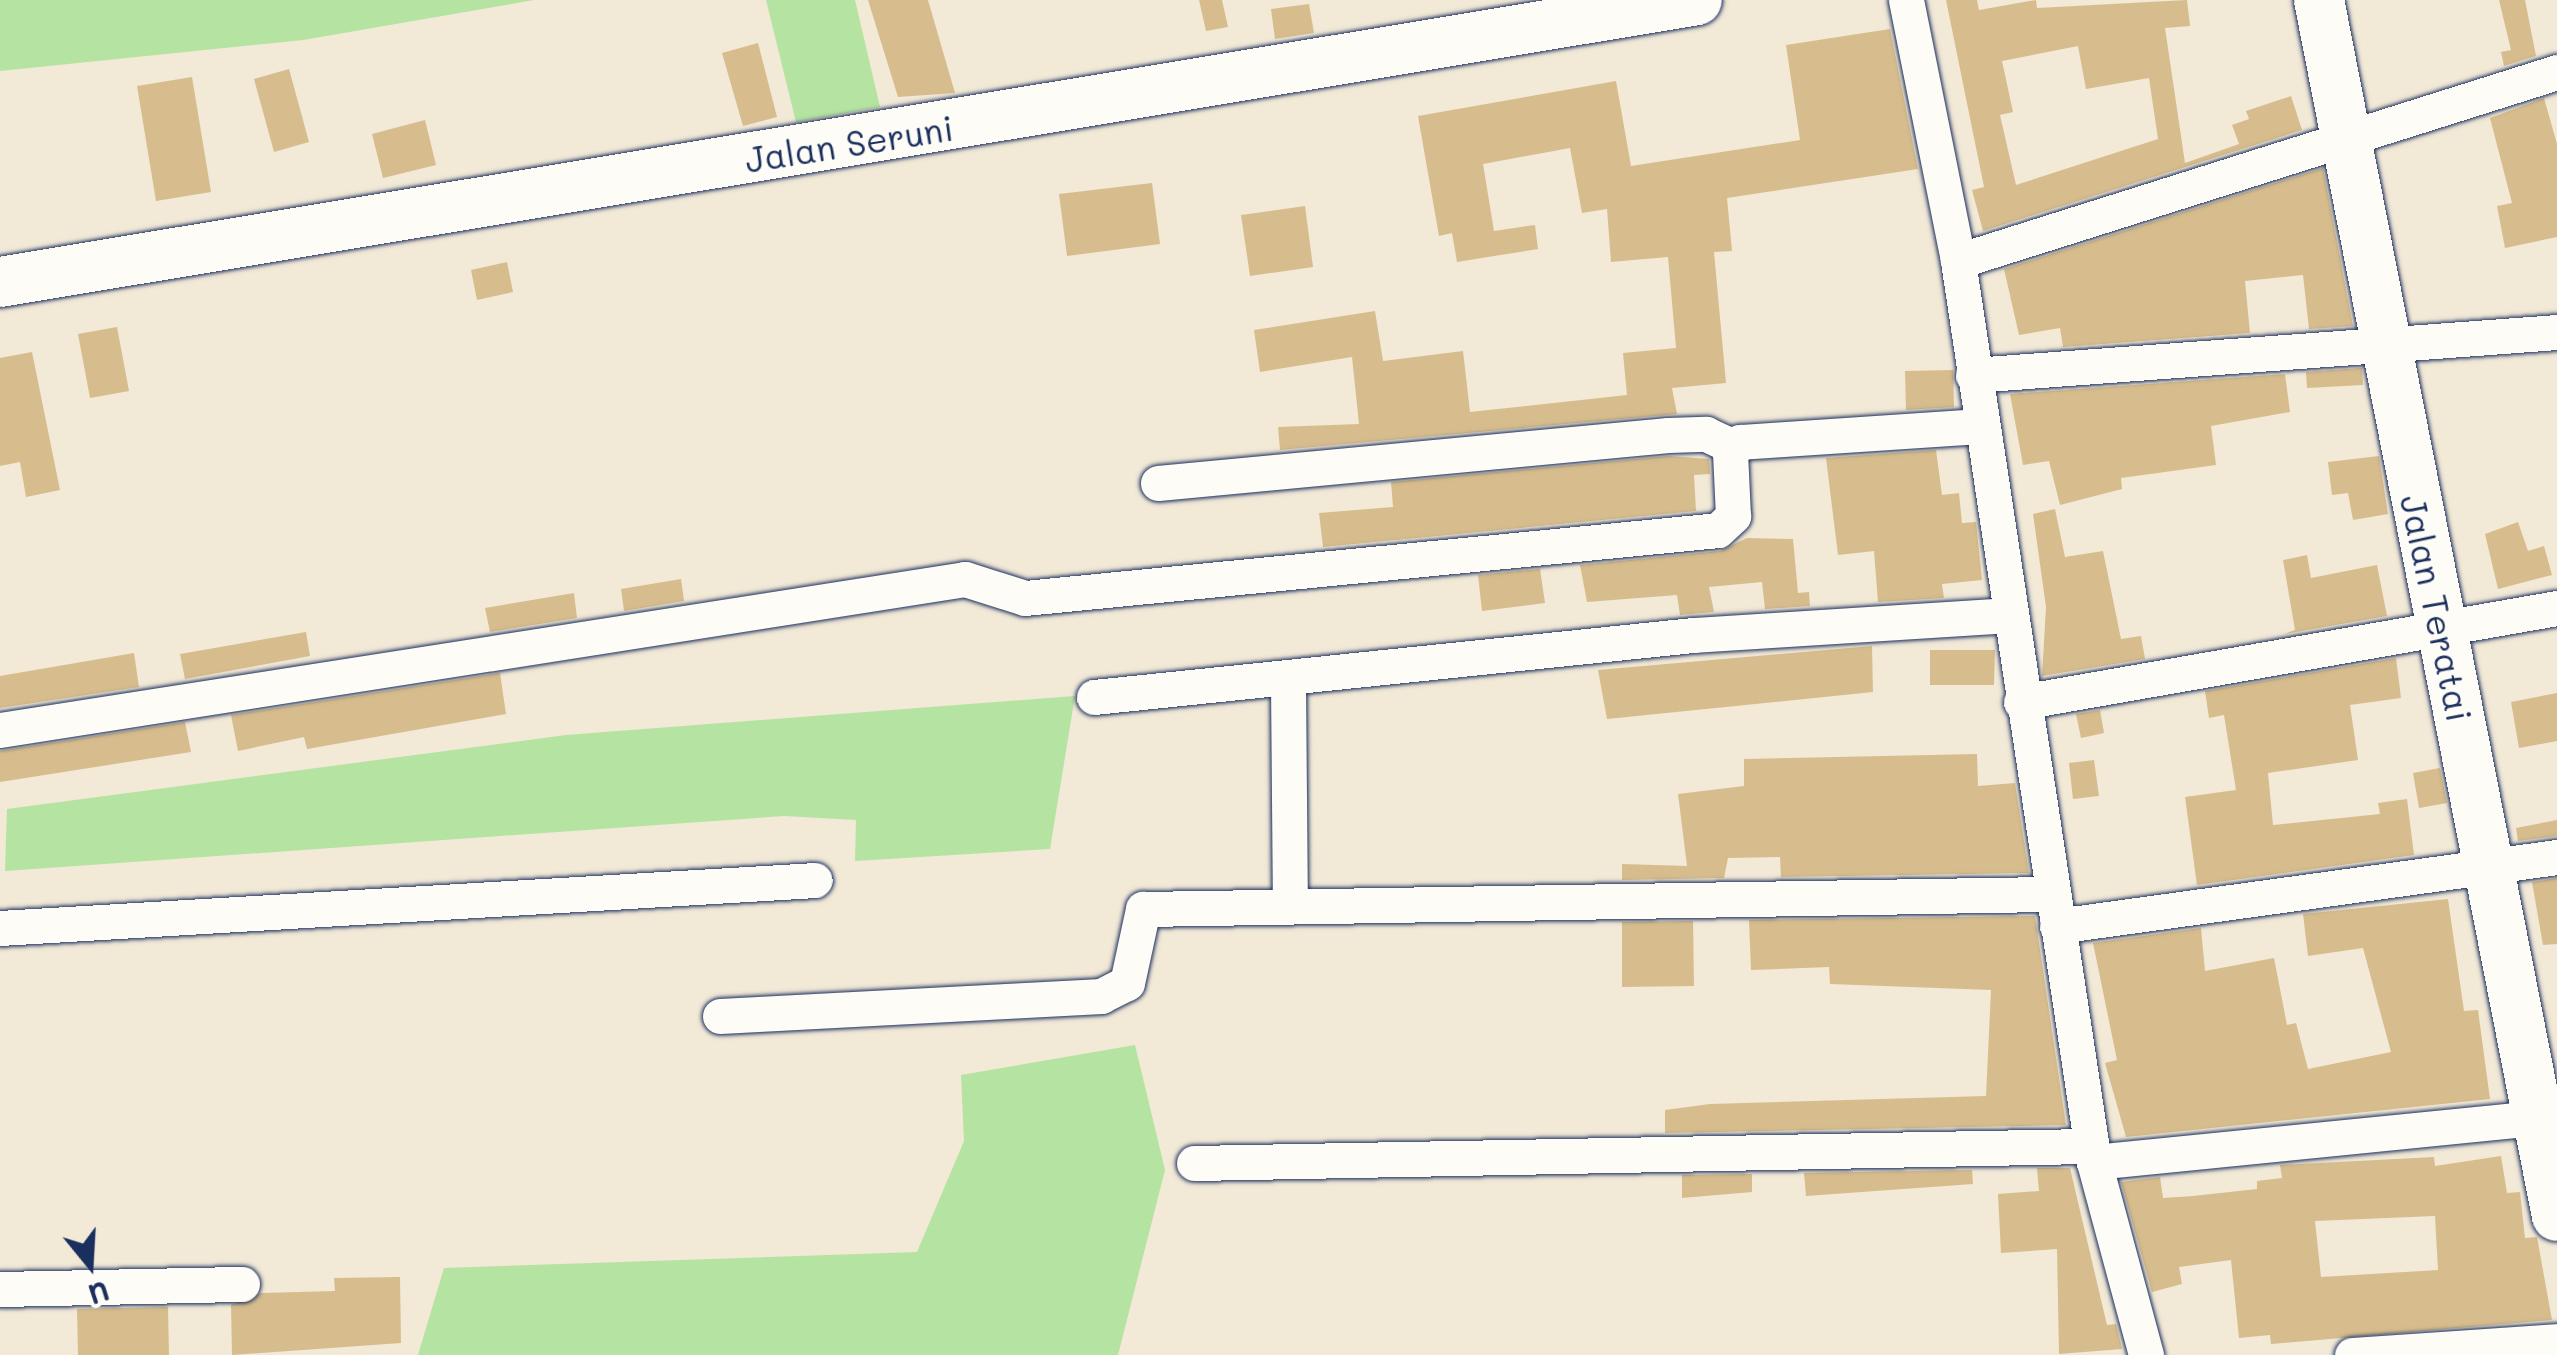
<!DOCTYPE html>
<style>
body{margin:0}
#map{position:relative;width:2557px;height:1355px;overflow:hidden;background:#f2e9d7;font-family:Mali,sans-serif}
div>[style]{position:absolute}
.green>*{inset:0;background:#b5e3a1}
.building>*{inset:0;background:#d7bd8d}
.roads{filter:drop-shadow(0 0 2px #1b2f5e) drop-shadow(0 0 2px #1b2f5e)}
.street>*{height:35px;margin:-17.5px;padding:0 17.5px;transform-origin:17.5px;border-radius:17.5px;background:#fdfcf7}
.secondary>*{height:50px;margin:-25px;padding:0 25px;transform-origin:25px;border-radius:25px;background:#fdfcf7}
span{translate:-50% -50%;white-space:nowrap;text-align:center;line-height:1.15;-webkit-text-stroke:8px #fdfcf7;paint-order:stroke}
.street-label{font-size:35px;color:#1b2f5e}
.north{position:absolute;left:40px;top:1215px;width:100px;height:100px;-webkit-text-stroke:8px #fdfcf7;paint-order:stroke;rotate:162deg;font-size:28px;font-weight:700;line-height:40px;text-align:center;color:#1b2f5e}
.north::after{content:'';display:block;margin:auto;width:35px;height:45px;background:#1b2f5e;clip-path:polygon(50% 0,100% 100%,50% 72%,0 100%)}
</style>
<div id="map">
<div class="green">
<div style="clip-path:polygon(0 0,534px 0,303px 40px,0 71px)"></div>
<div style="clip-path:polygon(766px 0,855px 0,880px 107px,796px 122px)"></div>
<div style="clip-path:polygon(1075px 696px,1050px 849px,855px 861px,856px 820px,784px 816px,5px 871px,7px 809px,566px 735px)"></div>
<div style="clip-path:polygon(1135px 1045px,1165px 1170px,1118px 1355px,418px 1355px,444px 1268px,917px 1252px,964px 1141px,961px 1075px)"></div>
</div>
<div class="building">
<div style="clip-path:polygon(868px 0,928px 0,955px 93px,898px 97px)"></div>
<div style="clip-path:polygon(1199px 0,1222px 0,1228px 27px,1206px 31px)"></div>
<div style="clip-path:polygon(evenodd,1946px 0,1977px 0,1979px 10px,2036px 0,2037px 8px,2187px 0,2190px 26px,2165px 28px,2185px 163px,2239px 144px,2232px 125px,2249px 119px,2246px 111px,2291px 96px,2302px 130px,1983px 231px,1972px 190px,1984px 187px,1946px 0,2078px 46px,2086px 89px,2149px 78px,2158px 139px,2016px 185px,2000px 115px,2013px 112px,2002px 61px,2078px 46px)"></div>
<div style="clip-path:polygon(2499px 0,2525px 0,2536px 56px,2504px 66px,2501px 52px,2511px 50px)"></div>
<div style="clip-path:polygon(1309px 4px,1314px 33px,1275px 39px,1271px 9px)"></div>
<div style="clip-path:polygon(1890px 29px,1918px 169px,1727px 198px,1732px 251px,1714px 252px,1726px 383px,1672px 388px,1677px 414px,1280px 450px,1278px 427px,1359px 424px,1352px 357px,1260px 372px,1254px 330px,1375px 311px,1383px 361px,1463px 351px,1470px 412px,1627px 395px,1623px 353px,1676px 348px,1668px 257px,1611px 262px,1607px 209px,1582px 213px,1570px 148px,1483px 164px,1494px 231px,1535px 225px,1538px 249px,1457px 262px,1452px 233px,1439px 236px,1418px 116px,1616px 81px,1631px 166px,1800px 140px,1786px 45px)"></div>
<div style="clip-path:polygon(758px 43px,777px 117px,743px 126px,722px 53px)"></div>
<div style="clip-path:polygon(289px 69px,309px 142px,274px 152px,254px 79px)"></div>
<div style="clip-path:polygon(192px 77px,211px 192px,156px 201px,137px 86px)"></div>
<div style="clip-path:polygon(2544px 98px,2557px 144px,2557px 237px,2505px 248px,2497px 206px,2512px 203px,2490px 118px)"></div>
<div style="clip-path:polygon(425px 120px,436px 165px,383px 178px,372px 134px)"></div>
<div style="clip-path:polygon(2323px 168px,2353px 326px,2309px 329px,2303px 275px,2245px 281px,2250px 333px,2063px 347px,2060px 328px,2019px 335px,2004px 269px)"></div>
<div style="clip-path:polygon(1152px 183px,1160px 244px,1067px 256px,1059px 194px)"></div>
<div style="clip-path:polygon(1305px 206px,1313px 267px,1250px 276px,1241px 215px)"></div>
<div style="clip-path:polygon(507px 262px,513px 292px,477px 300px,471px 270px)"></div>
<div style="clip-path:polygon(117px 327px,129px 391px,90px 398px,78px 334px)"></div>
<div style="clip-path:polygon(32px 352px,60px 490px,26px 497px,20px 462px,0 466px,0 358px)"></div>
<div style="clip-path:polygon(2362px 368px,2363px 385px,2307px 388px,2306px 372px)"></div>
<div style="clip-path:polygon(1953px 370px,1954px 407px,1906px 410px,1905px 371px)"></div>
<div style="clip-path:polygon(2285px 374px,2290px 412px,2211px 426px,2216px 465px,2121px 478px,2122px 489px,2060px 505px,2049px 461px,2023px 465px,2010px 394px)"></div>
<div style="clip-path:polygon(1936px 450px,1942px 495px,1959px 493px,1962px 523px,1976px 522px,1982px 580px,1942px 584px,1944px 598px,1878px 602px,1874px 551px,1838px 555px,1826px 458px)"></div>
<div style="clip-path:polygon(1669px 456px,1709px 459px,1710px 474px,1694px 475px,1696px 511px,1323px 547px,1319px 513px,1393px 507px,1391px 482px)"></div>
<div style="clip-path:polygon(2379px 456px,2388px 514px,2353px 520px,2348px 493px,2332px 495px,2328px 462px)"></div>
<div style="clip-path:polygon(2055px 509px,2065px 557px,2103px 551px,2121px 639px,2141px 636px,2145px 659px,2042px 676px,2046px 607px,2033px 514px)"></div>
<div style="clip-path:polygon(2518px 522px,2528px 551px,2544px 546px,2552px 575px,2498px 589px,2485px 534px)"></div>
<div style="clip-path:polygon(1747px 538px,1793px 539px,1798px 593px,1809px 592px,1810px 606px,1765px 609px,1762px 582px,1709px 587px,1714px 612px,1680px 615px,1677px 595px,1587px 602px,1580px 565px,1720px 551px)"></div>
<div style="clip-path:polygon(2307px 555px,2311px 578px,2377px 565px,2387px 616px,2284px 634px,2295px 630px,2283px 560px)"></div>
<div style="clip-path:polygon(1540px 569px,1545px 603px,1482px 611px,1478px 575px)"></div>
<div style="clip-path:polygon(681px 579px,684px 601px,624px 611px,621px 589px)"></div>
<div style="clip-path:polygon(574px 593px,577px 618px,490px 632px,485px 608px)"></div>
<div style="clip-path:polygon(306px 632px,310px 656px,185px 679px,180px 654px)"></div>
<div style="clip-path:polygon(1872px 646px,1873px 692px,1607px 719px,1598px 670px)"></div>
<div style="clip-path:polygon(1930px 650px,1995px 650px,1994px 685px,1930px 685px)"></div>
<div style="clip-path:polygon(134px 653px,139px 687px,0 708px,0 676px)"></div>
<div style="clip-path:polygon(2396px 658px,2401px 698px,2350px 705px,2358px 760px,2268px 773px,2273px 825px,2380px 814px,2378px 803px,2407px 799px,2414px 855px,2197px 885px,2185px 797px,2236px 790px,2224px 715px,2209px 718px,2205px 691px)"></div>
<div style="clip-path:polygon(500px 673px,506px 714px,307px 749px,304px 737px,238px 751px,231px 715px)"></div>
<div style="clip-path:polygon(2557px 693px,2557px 741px,2519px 748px,2511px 702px)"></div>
<div style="clip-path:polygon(2100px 710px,2104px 733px,2081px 738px,2076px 714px)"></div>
<div style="clip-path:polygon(185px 722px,191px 752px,0 782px,0 751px)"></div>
<div style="clip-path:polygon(1977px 754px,1978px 786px,2015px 783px,2029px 873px,1781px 877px,1780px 857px,1728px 858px,1724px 878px,1622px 880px,1622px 864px,1687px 866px,1678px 794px,1744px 786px,1744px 759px)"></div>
<div style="clip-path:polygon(2094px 760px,2099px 796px,2073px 799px,2069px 763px)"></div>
<div style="clip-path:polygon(2440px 768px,2447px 803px,2419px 808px,2413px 773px)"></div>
<div style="clip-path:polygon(2557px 820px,2557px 836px,2518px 841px,2516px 828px)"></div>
<div style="clip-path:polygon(2557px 878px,2557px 944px,2543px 945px,2532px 882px)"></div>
<div style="clip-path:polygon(2448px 899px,2464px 1011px,2478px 1010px,2490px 1099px,2126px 1137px,2105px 1063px,2117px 1060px,2093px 943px,2201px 928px,2205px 971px,2274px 958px,2287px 1025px,2296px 1023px,2308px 1069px,2391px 1052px,2363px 948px,2308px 956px,2303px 914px)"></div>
<div style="clip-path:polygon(2035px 916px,2066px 1125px,1665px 1133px,1665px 1110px,1710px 1104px,1986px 1096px,1991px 990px,1830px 984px,1829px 967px,1751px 970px,1749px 920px)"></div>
<div style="clip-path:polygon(1693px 921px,1694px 986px,1622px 987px,1622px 922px)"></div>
<div style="clip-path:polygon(evenodd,2501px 1156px,2507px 1193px,2520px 1192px,2525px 1238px,2537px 1237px,2552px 1320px,2271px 1344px,2270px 1335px,2239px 1338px,2231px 1260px,2179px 1267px,2182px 1284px,2152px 1292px,2121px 1182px,2160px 1177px,2163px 1198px,2193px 1196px,2257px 1189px,2257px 1181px,2282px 1178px,2280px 1165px,2434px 1157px,2435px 1166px,2501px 1156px,2435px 1216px,2438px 1270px,2321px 1277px,2315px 1221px,2435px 1216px)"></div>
<div style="clip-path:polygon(2037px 1168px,2070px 1168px,2107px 1325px,2116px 1324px,2122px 1349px,2059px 1354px,2057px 1249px,2001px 1253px,1998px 1194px,2039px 1191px)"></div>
<div style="clip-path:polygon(1972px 1170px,1973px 1184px,1806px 1196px,1804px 1173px)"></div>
<div style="clip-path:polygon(1752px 1174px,1752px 1192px,1682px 1198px,1682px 1175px)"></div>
<div style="clip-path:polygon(400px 1277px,401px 1343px,232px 1355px,231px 1305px,261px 1293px,335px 1291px,334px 1278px)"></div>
<div style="clip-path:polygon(168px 1307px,169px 1355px,78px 1355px,77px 1309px)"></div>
</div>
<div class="roads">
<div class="street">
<div style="left:1906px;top:0;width:266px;rotate:78.7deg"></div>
<div style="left:1958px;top:261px;width:911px;rotate:81.42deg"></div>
<div style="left:2094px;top:1162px;width:200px;rotate:74.9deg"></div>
<div style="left:1958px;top:261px;width:628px;rotate:-17.51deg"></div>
<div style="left:1973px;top:375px;width:586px;rotate:-4.21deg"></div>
<div style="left:1158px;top:483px;width:512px;rotate:-5.38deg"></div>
<div style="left:1668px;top:435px;width:38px;rotate:-2deg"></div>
<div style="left:1706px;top:434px;width:31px;rotate:25deg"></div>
<div style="left:1288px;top:684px;width:219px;rotate:89.5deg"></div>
<div style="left:1094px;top:697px;width:602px;rotate:-5.91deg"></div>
<div style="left:1693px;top:635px;width:316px;rotate:-3.6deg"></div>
<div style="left:2021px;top:702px;width:544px;rotate:-9.95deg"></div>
<div style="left:0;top:730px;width:977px;rotate:-8.89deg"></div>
<div style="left:965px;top:579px;width:63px;rotate:17.6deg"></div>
<div style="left:1025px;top:598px;width:696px;rotate:-5.6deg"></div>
<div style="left:1718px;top:530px;width:21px;rotate:-43deg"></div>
<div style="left:1733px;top:516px;width:63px;rotate:-92.7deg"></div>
<div style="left:1730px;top:453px;width:15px;rotate:-48deg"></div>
<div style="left:1740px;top:442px;width:242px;rotate:-3.8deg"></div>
<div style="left:2057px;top:926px;width:505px;rotate:-7.86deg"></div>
<div style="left:0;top:928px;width:816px;rotate:-3.37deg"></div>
<div style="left:720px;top:1016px;width:382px;rotate:-3deg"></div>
<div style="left:1101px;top:996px;width:29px;rotate:-27deg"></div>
<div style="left:1127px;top:983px;width:76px;rotate:-77.8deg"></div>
<div style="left:1143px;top:909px;width:907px;rotate:-0.95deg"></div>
<div style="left:2094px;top:1162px;width:465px;rotate:-5.7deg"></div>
<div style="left:1194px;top:1163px;width:897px;rotate:-1.09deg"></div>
<div style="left:0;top:1289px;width:242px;rotate:-1.2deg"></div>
<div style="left:2352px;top:1355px;width:205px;rotate:-3.9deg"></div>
</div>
<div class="secondary">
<div style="left:2319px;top:0;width:1239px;rotate:78.93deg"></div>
<div style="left:0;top:282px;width:1720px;rotate:-9.43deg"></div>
</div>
</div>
<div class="street-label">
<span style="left:849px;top:143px;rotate:-9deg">Jalan Seruni</span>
<span style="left:2437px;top:608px;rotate:78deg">Jalan Teratai</span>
</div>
<div class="north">U</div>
</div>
